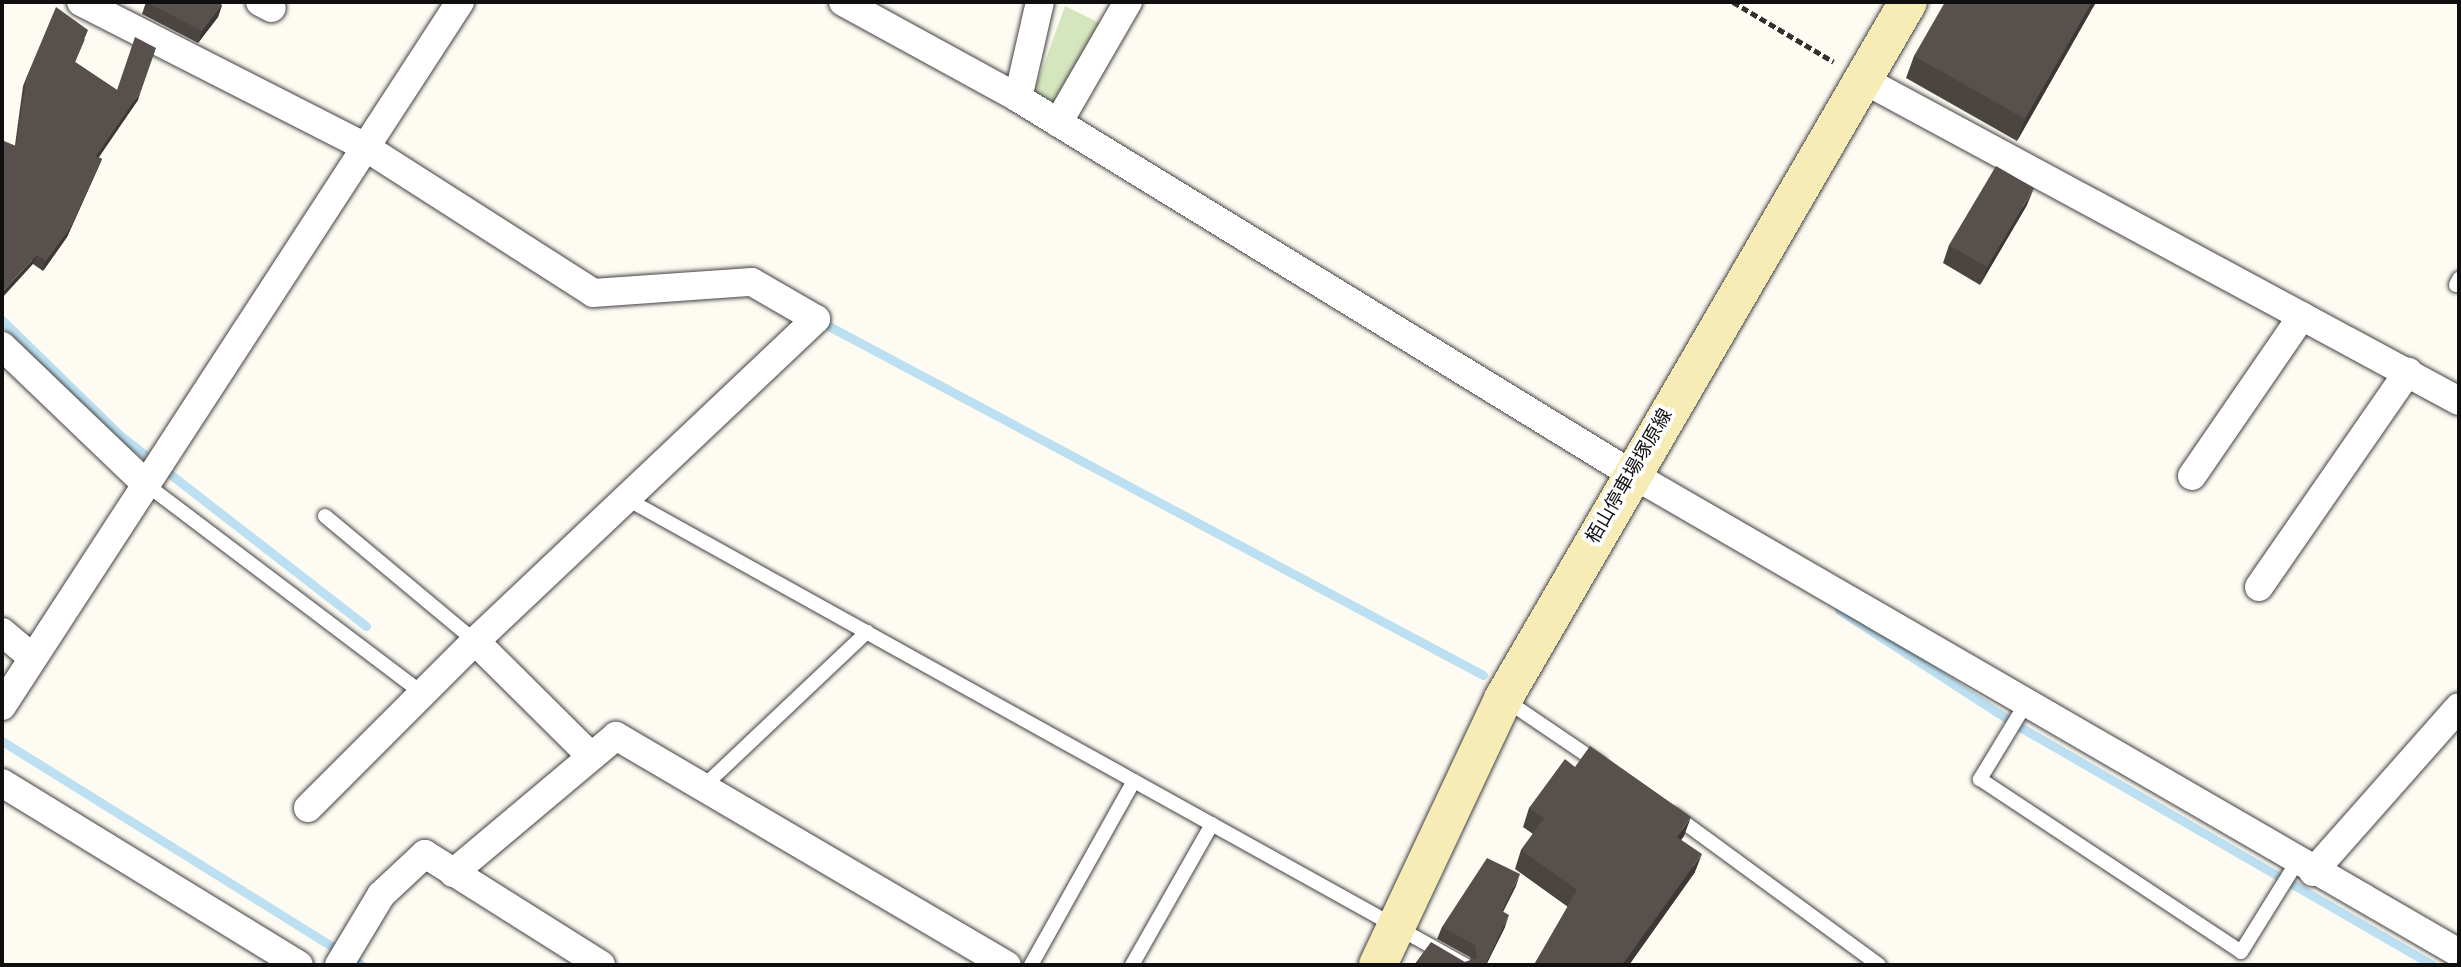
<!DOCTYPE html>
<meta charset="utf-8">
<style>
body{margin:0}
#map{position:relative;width:2461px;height:967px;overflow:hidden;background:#fefbf3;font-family:"Times New Roman","Noto Sans JP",serif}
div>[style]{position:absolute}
.green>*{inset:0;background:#d5e6bf}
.stream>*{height:9px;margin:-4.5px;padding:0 4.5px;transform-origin:4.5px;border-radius:4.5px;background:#bce0f1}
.path>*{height:4.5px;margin-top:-2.25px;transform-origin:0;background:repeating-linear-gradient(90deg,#313131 0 7px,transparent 0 10.5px)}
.roads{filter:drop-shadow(0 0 2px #424242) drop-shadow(0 0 2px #424242)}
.lane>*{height:14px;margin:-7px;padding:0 7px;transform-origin:7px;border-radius:7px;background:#fff}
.street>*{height:28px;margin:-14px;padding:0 14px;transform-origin:14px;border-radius:14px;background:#fff}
.secondary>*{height:38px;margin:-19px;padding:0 19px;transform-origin:19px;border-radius:19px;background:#f7ecb5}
.wall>*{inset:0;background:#4b4542}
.shaded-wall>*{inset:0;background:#3d3836}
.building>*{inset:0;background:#57504d}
span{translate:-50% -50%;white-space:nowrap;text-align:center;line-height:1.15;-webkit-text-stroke:7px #fff;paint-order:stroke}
.street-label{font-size:19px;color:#0f0f0f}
.frame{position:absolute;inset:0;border:4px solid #0f0f0f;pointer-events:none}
</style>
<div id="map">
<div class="green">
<div style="clip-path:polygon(1065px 6px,1104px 25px,1057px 105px,1034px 92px)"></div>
</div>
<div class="stream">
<div style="left:2px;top:320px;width:166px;rotate:44.3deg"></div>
<div style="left:121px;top:436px;width:310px;rotate:37.8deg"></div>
<div style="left:819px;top:327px;width:6px;rotate:-45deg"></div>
<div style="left:823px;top:323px;width:748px;rotate:28.07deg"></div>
<div style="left:1839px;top:610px;width:210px;rotate:32.9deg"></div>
<div style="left:2015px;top:724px;width:482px;rotate:30deg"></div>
<div style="left:2px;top:741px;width:424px;rotate:31.9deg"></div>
</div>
<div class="path">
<div style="left:1733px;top:2px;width:117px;rotate:30.7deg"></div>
</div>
<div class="roads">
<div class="lane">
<div style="left:2456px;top:285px;width:7px;rotate:-63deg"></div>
<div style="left:147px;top:485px;width:343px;rotate:37.1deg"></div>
<div style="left:627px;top:499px;width:959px;rotate:29.08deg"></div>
<div style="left:325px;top:516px;width:195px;rotate:39.8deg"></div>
<div style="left:1504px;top:699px;width:116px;rotate:34.1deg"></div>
<div style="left:2025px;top:705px;width:87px;rotate:121.3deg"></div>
<div style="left:1980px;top:779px;width:313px;rotate:33.5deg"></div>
<div style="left:2241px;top:952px;width:106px;rotate:-58.1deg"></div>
<div style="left:703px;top:787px;width:226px;rotate:-43.4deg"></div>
<div style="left:1674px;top:815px;width:254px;rotate:36.2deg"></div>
<div style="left:1031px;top:965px;width:211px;rotate:-60.8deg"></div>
<div style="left:1132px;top:965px;width:162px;rotate:-60.4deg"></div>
</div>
<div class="street">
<div style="left:81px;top:2px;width:315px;rotate:27deg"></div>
<div style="left:362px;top:145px;width:274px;rotate:32.6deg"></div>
<div style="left:593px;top:293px;width:159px;rotate:-4deg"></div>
<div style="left:752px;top:282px;width:74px;rotate:30deg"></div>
<div style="left:816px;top:319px;width:469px;rotate:136.6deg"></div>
<div style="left:260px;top:2px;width:13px;rotate:27deg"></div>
<div style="left:843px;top:2px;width:200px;rotate:28.7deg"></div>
<div style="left:1018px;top:98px;width:718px;rotate:31.5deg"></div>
<div style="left:1630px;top:473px;width:958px;rotate:30.07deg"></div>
<div style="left:1862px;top:79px;width:678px;rotate:28.34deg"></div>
<div style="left:1018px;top:98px;width:98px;rotate:-77.1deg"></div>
<div style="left:1058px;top:123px;width:140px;rotate:-60deg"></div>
<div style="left:2px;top:346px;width:201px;rotate:43.8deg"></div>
<div style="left:2192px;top:476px;width:194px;rotate:-55.5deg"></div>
<div style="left:2259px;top:587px;width:262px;rotate:-55.3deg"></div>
<div style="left:2px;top:632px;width:40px;rotate:40deg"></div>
<div style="left:2px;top:706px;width:840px;rotate:-56.95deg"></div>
<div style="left:2px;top:783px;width:348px;rotate:31.5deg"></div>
<div style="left:308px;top:808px;width:236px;rotate:-45deg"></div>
<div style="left:475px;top:641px;width:163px;rotate:44.8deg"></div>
<div style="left:2313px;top:872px;width:220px;rotate:-48.5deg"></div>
<div style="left:453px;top:873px;width:213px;rotate:-40deg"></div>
<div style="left:616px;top:736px;width:453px;rotate:30.4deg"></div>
<div style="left:339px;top:965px;width:82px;rotate:-59deg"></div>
<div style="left:381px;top:895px;width:60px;rotate:-43deg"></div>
<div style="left:425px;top:854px;width:208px;rotate:32.2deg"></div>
</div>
<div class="secondary">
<div style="left:1378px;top:965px;width:294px;rotate:-64.8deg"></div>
<div style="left:1503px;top:699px;width:806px;rotate:-59.84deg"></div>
</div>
</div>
<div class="wall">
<div style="clip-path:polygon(146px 2px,222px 5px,218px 17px,198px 43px,142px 14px)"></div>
<div style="clip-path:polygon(2096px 2px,2017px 141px,1906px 78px,1914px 56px)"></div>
<div style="clip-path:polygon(85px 39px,75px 62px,117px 90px,138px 100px,98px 157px,102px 159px,98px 168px,67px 237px,43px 271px,33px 264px,15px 145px,23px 86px,27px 76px)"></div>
<div style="clip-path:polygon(2027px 205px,1980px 285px,1943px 263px,1949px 245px)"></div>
<div style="clip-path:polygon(1575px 767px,1684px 836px,1681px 840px,1695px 872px,1629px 965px,1534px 965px,1568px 907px,1515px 869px,1521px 850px,1533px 834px,1523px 827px,1529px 808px)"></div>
<div style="clip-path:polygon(1516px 886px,1503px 912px,1505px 927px,1486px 965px,1465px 962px,1471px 960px,1470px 957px,1437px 939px,1442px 927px)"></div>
</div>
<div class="shaded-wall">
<div style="clip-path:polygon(2092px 2px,2096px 2px,2017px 141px,2025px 119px)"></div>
<div style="clip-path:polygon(222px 5px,218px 17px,198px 43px,202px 31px)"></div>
<div style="clip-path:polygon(141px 91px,138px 100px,93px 166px,96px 156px)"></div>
<div style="clip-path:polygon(102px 159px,67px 237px,43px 271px,46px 261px)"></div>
<div style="clip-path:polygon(2034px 188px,2027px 205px,1980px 285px,1987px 267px)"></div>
<div style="clip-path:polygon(37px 255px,33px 264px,2px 298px,2px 292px)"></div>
<div style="clip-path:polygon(1691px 817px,1684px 836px,1670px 855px,1677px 837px)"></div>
<div style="clip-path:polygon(1702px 854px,1695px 872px,1629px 965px,1622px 965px)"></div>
<div style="clip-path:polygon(1520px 874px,1516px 886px,1497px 923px,1502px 911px)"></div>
<div style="clip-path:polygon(1509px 915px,1505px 927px,1486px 965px,1485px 965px)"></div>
</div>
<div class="building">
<div style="clip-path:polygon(146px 2px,218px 2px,222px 5px,202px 31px)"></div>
<div style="clip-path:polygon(1945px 2px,2092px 2px,2025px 119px,1914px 56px)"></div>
<div style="clip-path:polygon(56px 7px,88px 30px,75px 62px,117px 90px,135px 37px,156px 48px,141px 91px,96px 156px,102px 159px,71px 227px,46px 261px,37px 255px,2px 292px,2px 147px,4px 141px,16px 146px,27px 76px)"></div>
<div style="clip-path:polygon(1996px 166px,2034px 188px,1987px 267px,1949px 245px)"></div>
<div style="clip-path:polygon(1590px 746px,1691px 817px,1677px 837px,1702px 854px,1622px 965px,1538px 965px,1535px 963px,1577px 890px,1521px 850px,1544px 818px,1529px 808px,1565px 759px,1575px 767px)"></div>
<div style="clip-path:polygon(1487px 858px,1520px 874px,1502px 911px,1509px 915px,1485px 965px,1414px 965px,1431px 942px,1465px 962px,1477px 958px,1475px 945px,1442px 927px)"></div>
</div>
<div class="street-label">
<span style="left:1629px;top:476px;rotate:-60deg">栢山停車場塚原線</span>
</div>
<div class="frame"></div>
</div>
